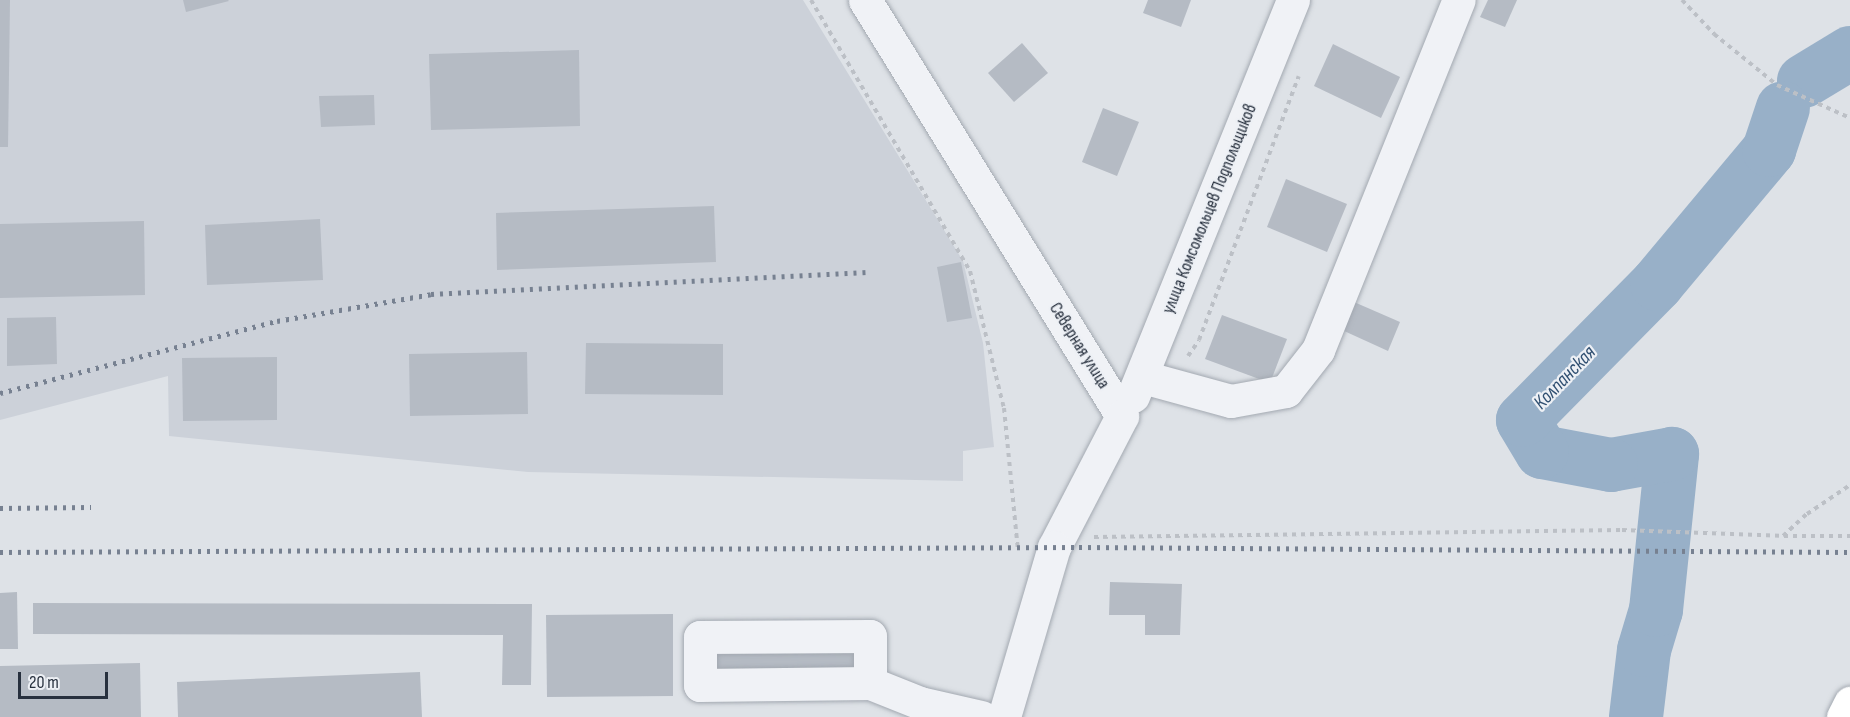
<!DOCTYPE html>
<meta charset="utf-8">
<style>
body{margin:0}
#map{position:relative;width:1850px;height:717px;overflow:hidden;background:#dee2e7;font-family:"Sofia Sans Condensed",sans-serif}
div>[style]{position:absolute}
.built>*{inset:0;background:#ccd1d9}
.river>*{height:54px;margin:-27px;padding:0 27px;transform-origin:27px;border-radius:27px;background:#98b0c8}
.building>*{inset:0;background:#b5bbc4}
.path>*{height:4px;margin-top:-2px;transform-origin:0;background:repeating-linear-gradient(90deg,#bcc0c6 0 4.5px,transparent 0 9px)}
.roads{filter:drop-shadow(0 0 2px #a3a9b1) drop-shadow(0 0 2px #a3a9b1)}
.minor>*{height:33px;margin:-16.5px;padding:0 16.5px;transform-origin:16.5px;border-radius:16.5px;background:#f0f2f6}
.major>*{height:33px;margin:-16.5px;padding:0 16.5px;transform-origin:16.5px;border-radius:16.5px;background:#fff}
.rail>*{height:4.5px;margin-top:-2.25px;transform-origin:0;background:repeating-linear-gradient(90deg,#778191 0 3px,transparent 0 9px)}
span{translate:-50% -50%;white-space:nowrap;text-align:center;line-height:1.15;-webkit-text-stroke:4.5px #edf0f5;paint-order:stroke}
.street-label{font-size:18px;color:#27303e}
.water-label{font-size:20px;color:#315072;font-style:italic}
.scale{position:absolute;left:18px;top:672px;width:90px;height:27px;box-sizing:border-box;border:3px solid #27303e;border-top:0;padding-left:8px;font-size:18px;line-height:21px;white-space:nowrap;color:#27303e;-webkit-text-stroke:4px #edf0f5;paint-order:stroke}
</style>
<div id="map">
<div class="built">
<div style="clip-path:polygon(0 0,803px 0,963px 261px,983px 343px,994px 447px,963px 451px,963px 481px,528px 472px,169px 436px,168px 376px,0 420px)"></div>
</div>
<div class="river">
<div style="left:1804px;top:81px;width:54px;rotate:-31.3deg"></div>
<div style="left:1636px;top:717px;width:67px;rotate:-83.2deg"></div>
<div style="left:1644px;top:650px;width:42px;rotate:-73.3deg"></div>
<div style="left:1656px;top:610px;width:157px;rotate:-84.1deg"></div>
<div style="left:1672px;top:454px;width:62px;rotate:169.8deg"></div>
<div style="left:1611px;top:465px;width:70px;rotate:-169.3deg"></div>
<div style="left:1542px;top:452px;width:37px;rotate:-121deg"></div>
<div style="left:1523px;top:420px;width:191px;rotate:-45.4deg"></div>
<div style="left:1657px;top:284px;width:175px;rotate:-50.1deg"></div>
<div style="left:1769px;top:150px;width:44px;rotate:-71.6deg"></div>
</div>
<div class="building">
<div style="clip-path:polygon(0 0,10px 0,8px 147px,0 147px)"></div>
<div style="clip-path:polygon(183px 0,228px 0,229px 1px,186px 12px)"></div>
<div style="clip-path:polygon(1148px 0,1191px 0,1181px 27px,1143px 13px)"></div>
<div style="clip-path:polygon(1488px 0,1517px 0,1505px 27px,1480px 17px)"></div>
<div style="clip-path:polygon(1022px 43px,1048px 73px,1014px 102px,988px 73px)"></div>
<div style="clip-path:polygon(1333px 44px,1400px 77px,1381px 118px,1314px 86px)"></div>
<div style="clip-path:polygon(579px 50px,580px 126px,431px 130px,429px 54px)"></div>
<div style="clip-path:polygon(374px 95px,375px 125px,321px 127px,319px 96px)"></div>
<div style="clip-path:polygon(1103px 108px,1139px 122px,1117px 176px,1082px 162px)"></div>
<div style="clip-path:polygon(1286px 179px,1347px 204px,1327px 252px,1267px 227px)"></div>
<div style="clip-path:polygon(714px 206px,716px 262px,497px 270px,496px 213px)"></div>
<div style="clip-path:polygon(320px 219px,323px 280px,207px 285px,205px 225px)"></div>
<div style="clip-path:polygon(144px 221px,145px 295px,0 298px,0 224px)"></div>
<div style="clip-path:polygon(961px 262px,972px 318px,947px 322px,937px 267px)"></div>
<div style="clip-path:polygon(1354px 302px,1400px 322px,1388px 351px,1342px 330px)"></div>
<div style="clip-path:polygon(1222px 315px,1287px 339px,1270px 383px,1205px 359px)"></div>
<div style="clip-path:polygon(56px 317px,57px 364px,7px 366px,7px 318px)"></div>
<div style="clip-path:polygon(586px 343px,723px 344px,723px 395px,585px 394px)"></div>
<div style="clip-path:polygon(527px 352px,528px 414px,410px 416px,409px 354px)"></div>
<div style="clip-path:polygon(277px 357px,277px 420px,183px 421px,182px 358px)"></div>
<div style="clip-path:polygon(1110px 582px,1182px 584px,1180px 635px,1145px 635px,1145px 615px,1109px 615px)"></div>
<div style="clip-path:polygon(17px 592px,18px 649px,0 649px,0 593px)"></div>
<div style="clip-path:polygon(33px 603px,532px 604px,531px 685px,502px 685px,503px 635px,33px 634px)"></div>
<div style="clip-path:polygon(673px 614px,673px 696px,547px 697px,546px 615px)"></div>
<div style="clip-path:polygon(707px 644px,859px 644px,859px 676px,708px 677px)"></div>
<div style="clip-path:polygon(140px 663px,141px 717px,0 717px,0 666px)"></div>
<div style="clip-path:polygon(420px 672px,422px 717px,178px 717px,177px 682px)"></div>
</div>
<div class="path">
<div style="left:811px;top:0;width:314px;rotate:59.6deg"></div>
<div style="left:970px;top:271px;width:141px;rotate:76.1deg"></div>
<div style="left:1004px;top:408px;width:143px;rotate:84.4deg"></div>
<div style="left:1682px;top:0;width:47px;rotate:46.7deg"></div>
<div style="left:1714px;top:34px;width:81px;rotate:39deg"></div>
<div style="left:1777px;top:85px;width:80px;rotate:24.3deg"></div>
<div style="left:1188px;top:356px;width:19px;rotate:-55deg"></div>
<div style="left:1199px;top:340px;width:282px;rotate:-69.3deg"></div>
<div style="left:1784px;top:536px;width:66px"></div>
<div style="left:1094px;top:537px;width:528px;rotate:-0.76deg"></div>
<div style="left:1622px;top:530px;width:161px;rotate:2.1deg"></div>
<div style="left:1783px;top:536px;width:33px;rotate:-43deg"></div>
<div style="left:1807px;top:514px;width:52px;rotate:-34deg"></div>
</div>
<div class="roads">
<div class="minor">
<div style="left:865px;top:0;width:489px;rotate:58.3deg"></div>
<div style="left:1122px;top:416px;width:148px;rotate:117.4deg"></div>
<div style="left:1054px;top:547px;width:177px;rotate:106.4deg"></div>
<div style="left:1143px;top:377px;width:91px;rotate:15.3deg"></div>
<div style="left:1231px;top:401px;width:56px;rotate:-10.3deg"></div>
<div style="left:1286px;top:391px;width:52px;rotate:-52deg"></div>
<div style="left:1318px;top:350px;width:377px;rotate:-68.1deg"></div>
<div style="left:1133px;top:396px;width:427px;rotate:-68deg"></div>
<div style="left:870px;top:636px;width:47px;rotate:90deg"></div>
<div style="left:870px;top:683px;width:170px;rotate:179.3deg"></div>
<div style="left:700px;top:685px;width:48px;rotate:-90deg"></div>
<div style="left:700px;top:637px;width:170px;rotate:-0.3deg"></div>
<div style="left:870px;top:683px;width:54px;rotate:21.8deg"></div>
<div style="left:920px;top:703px;width:63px;rotate:12.9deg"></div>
</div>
<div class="major">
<div style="left:1843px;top:717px;width:16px;rotate:-63deg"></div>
</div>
</div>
<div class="rail">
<div style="left:0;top:393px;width:286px;rotate:-14.6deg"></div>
<div style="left:277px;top:321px;width:156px;rotate:-9.9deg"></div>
<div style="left:431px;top:294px;width:437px;rotate:-2.9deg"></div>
<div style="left:0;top:508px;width:91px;rotate:-0.6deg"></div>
<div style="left:0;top:552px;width:1079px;rotate:-0.27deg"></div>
<div style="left:1079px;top:547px;width:771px;rotate:0.37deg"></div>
</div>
<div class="street-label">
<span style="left:1210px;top:209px;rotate:-68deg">улица Комсомольцев Подпольщиков</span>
<span style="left:1079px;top:346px;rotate:58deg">Северная улица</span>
</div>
<div class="water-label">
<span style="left:1565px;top:378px;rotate:-46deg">Колпанская</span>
</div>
<div class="scale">20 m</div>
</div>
